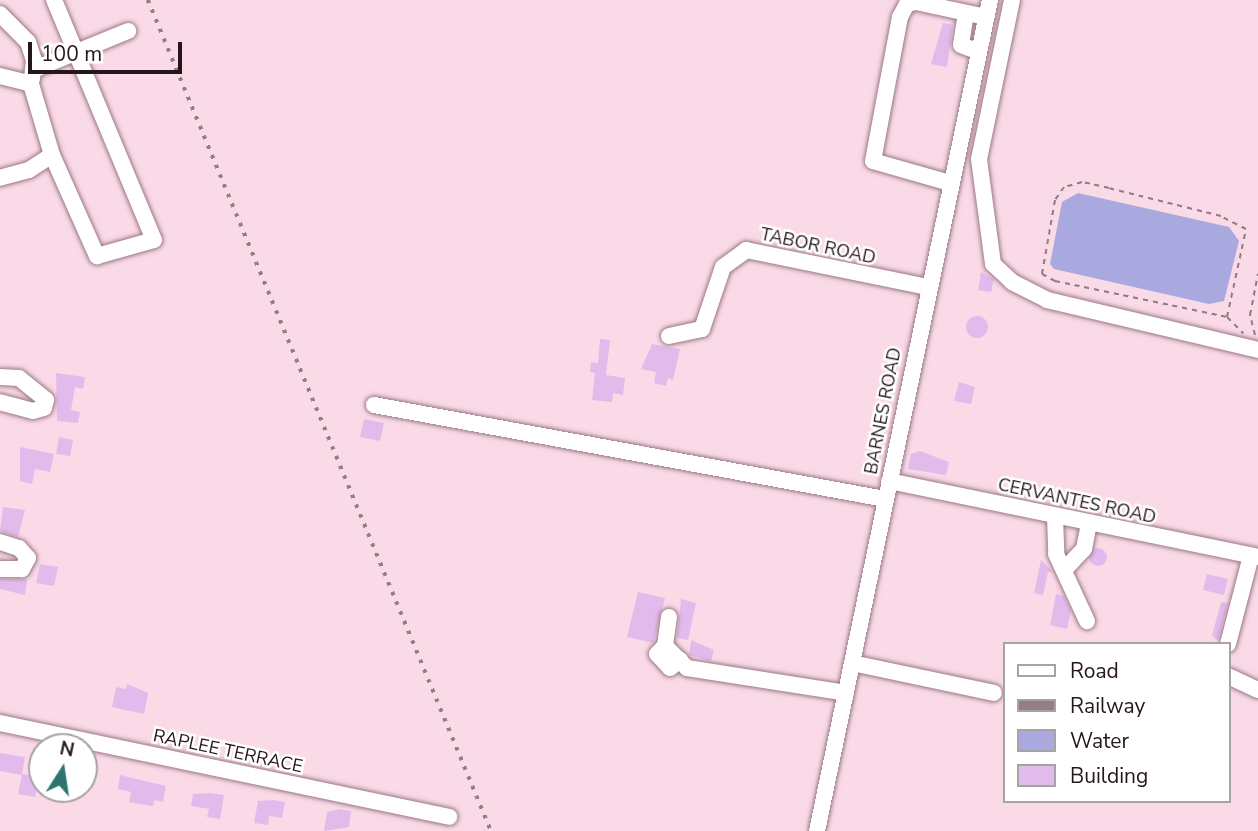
<!DOCTYPE html>
<style>
body{margin:0}
#map{position:relative;width:1258px;height:831px;overflow:hidden;background:#fadae7;font-family:"Nunito Sans",sans-serif}
div>[style]{position:absolute}
.water>*{inset:0;background:#a9a8df}
.building>*{inset:0;background:#e2bbed}
.round{border-radius:50%}
.path>*{height:2px;margin-top:-1px;transform-origin:0;background:repeating-linear-gradient(90deg,#917a83 0 5px,transparent 0 10px)}
.roads{filter:drop-shadow(0 0 2px #9b7787) drop-shadow(0 0 2px #9b7787)}
.minor>*{height:16px;margin:-8px;padding:0 8px;transform-origin:8px;border-radius:8px;background:#fff}
.rail>*{height:3.5px;margin-top:-1.75px;transform-origin:0;background:repeating-linear-gradient(90deg,#947d86 0 3.5px,transparent 0 10.5px)}
span{translate:-50% -50%;white-space:nowrap;text-align:center;line-height:1.15;-webkit-text-stroke:5px #fff;paint-order:stroke}
.street-label{font-size:18px;color:#24161c}
.legend{position:absolute;left:1003px;top:642px;width:228px;height:161px;box-sizing:border-box;background:#fff;border:2px solid #a7a2a4;margin:0;padding:9px 12px;list-style:none;font-size:21px;color:#24161c}
.legend li{display:flex;align-items:center;gap:14px;height:35px}
.legend b{width:35px;border:2px solid #a7a2a4}
.north{position:absolute;left:28px;top:733px;width:70px;height:70px;box-sizing:border-box;background:#fff;border:2px solid #a7a2a4;border-radius:50%;rotate:12deg;font-size:19px;font-weight:700;line-height:28px;text-align:center;color:#24161c}
.north::after{content:'';display:block;margin:auto;width:24px;height:32px;background:#2d7670;clip-path:polygon(50% 0,100% 100%,50% 72%,0 100%)}
.scale{position:absolute;left:28px;top:42px;width:154px;height:32px;box-sizing:border-box;border:4px solid #24161c;border-top:0;padding-left:9px;font-size:21px;line-height:24px;white-space:nowrap;color:#24161c;-webkit-text-stroke:5px #fff;paint-order:stroke}
</style>
<div id="map">
<div class="water">
<div style="clip-path:polygon(1078px 193px,1229px 227px,1239px 241px,1224px 301px,1209px 304px,1054px 269px,1050px 264px,1062px 202px)"></div>
</div>
<div class="building">
<div style="clip-path:polygon(943px 23px,953px 25px,947px 67px,931px 64px)"></div>
<div style="clip-path:polygon(981px 272px,994px 279px,991px 292px,978px 290px)"></div>
<div class="round" style="left:966px;top:316px;width:22px;height:22px"></div>
<div style="clip-path:polygon(600px 339px,610px 340px,606px 375px,625px 378px,623px 395px,613px 393px,612px 402px,592px 400px,595px 373px,590px 372px,591px 362px,598px 363px)"></div>
<div style="clip-path:polygon(652px 344px,680px 349px,673px 380px,668px 378px,666px 386px,654px 383px,656px 372px,641px 369px)"></div>
<div style="clip-path:polygon(56px 373px,85px 377px,83px 389px,75px 387px,71px 410px,80px 412px,78px 423px,57px 421px)"></div>
<div style="clip-path:polygon(959px 382px,975px 387px,971px 404px,954px 401px)"></div>
<div style="clip-path:polygon(364px 419px,384px 423px,380px 441px,360px 437px)"></div>
<div style="clip-path:polygon(59px 437px,73px 440px,70px 456px,56px 454px)"></div>
<div style="clip-path:polygon(20px 447px,54px 454px,50px 472px,35px 469px,32px 484px,20px 481px)"></div>
<div style="clip-path:polygon(920px 451px,949px 462px,946px 475px,908px 469px,911px 454px)"></div>
<div style="clip-path:polygon(3px 507px,25px 510px,18px 537px,0 531px)"></div>
<div class="round" style="left:1089px;top:548px;width:18px;height:18px"></div>
<div style="clip-path:polygon(1041px 560px,1053px 572px,1048px 572px,1043px 595px,1034px 593px)"></div>
<div style="clip-path:polygon(40px 564px,58px 567px,54px 586px,36px 583px)"></div>
<div style="clip-path:polygon(1207px 574px,1228px 579px,1224px 595px,1203px 590px)"></div>
<div style="clip-path:polygon(0 579px,27px 579px,25px 595px,0 589px)"></div>
<div style="clip-path:polygon(638px 592px,665px 598px,653px 643px,627px 637px)"></div>
<div style="clip-path:polygon(1056px 594px,1064px 596px,1071px 611px,1067px 629px,1050px 625px)"></div>
<div style="clip-path:polygon(681px 599px,696px 603px,688px 640px,677px 638px)"></div>
<div style="clip-path:polygon(1221px 602px,1228px 603px,1218px 640px,1212px 636px)"></div>
<div style="clip-path:polygon(691px 640px,714px 650px,711px 661px,689px 655px)"></div>
<div style="clip-path:polygon(127px 684px,148px 693px,144px 714px,112px 707px,116px 687px,126px 689px)"></div>
<div style="clip-path:polygon(0 753px,25px 757px,22px 775px,0 771px)"></div>
<div style="clip-path:polygon(22px 774px,39px 777px,35px 797px,18px 794px)"></div>
<div style="clip-path:polygon(120px 775px,166px 786px,163px 802px,154px 800px,153px 806px,129px 802px,131px 792px,118px 789px)"></div>
<div style="clip-path:polygon(211px 793px,224px 795px,220px 819px,207px 817px,209px 809px,191px 806px,193px 794px)"></div>
<div style="clip-path:polygon(273px 800px,285px 802px,282px 818px,269px 816px,268px 825px,254px 823px,258px 801px)"></div>
<div style="clip-path:polygon(339px 809px,351px 811px,349px 827px,324px 831px,327px 812px)"></div>
</div>
<div class="path">
<div style="left:1227px;top:317px;width:90px;rotate:-77.8deg"></div>
<div style="left:1246px;top:229px;width:28px;rotate:-153deg"></div>
<div style="left:1221px;top:216px;width:115px;rotate:-166deg"></div>
<div style="left:1109px;top:188px;width:28px;rotate:-167deg"></div>
<div style="left:1082px;top:182px;width:19px;rotate:164deg"></div>
<div style="left:1064px;top:187px;width:16px;rotate:125deg"></div>
<div style="left:1055px;top:200px;width:75px;rotate:100deg"></div>
<div style="left:1042px;top:274px;width:15px;rotate:28deg"></div>
<div style="left:1055px;top:281px;width:176px;rotate:11.8deg"></div>
<div style="left:1227px;top:317px;width:23px;rotate:45deg"></div>
<div style="left:1255px;top:335px;width:21px;rotate:-104deg"></div>
<div style="left:1250px;top:315px;width:42px;rotate:-79deg"></div>
</div>
<div class="roads">
<div class="minor">
<div style="left:1012px;top:0;width:162px;rotate:101.7deg"></div>
<div style="left:979px;top:159px;width:106px;rotate:82.4deg"></div>
<div style="left:993px;top:264px;width:26px;rotate:43deg"></div>
<div style="left:1012px;top:282px;width:39px;rotate:27deg"></div>
<div style="left:1047px;top:300px;width:217px;rotate:13.3deg"></div>
<div style="left:966px;top:13px;width:32px;rotate:99deg"></div>
<div style="left:961px;top:45px;width:19px;rotate:21deg"></div>
<div style="left:0;top:14px;width:40px;rotate:45deg"></div>
<div style="left:28px;top:42px;width:19px;rotate:72deg"></div>
<div style="left:34px;top:60px;width:19px;rotate:96deg"></div>
<div style="left:33px;top:70px;width:103px;rotate:-22.3deg"></div>
<div style="left:0;top:76px;width:32px;rotate:14deg"></div>
<div style="left:31px;top:84px;width:74px;rotate:73.5deg"></div>
<div style="left:52px;top:155px;width:27px;rotate:147deg"></div>
<div style="left:29px;top:170px;width:30px;rotate:165deg"></div>
<div style="left:52px;top:155px;width:111px;rotate:66deg"></div>
<div style="left:97px;top:256px;width:59px;rotate:-15.7deg"></div>
<div style="left:154px;top:240px;width:260px;rotate:-112.6deg"></div>
<div style="left:950px;top:183px;width:80px;rotate:-164.1deg"></div>
<div style="left:873px;top:161px;width:147px;rotate:-79.4deg"></div>
<div style="left:900px;top:17px;width:15px;rotate:-62deg"></div>
<div style="left:907px;top:4px;width:9px;rotate:-13deg"></div>
<div style="left:916px;top:2px;width:72px;rotate:12.1deg"></div>
<div style="left:669px;top:336px;width:34px;rotate:-12deg"></div>
<div style="left:702px;top:329px;width:65px;rotate:-71.3deg"></div>
<div style="left:723px;top:267px;width:29px;rotate:-36deg"></div>
<div style="left:746px;top:250px;width:186px;rotate:11.5deg"></div>
<div style="left:0;top:377px;width:19px;rotate:3deg"></div>
<div style="left:19px;top:378px;width:35px;rotate:39deg"></div>
<div style="left:46px;top:400px;width:8px;rotate:104deg"></div>
<div style="left:44px;top:408px;width:11px;rotate:165deg"></div>
<div style="left:33px;top:411px;width:34px;rotate:-165deg"></div>
<div style="left:374px;top:405px;width:520px;rotate:10.42deg"></div>
<div style="left:889px;top:481px;width:377px;rotate:11.6deg"></div>
<div style="left:1055px;top:516px;width:38px;rotate:88deg"></div>
<div style="left:1056px;top:554px;width:74px;rotate:65.2deg"></div>
<div style="left:0;top:542px;width:20px;rotate:18deg"></div>
<div style="left:19px;top:548px;width:13px;rotate:48deg"></div>
<div style="left:28px;top:558px;width:13px;rotate:119deg"></div>
<div style="left:22px;top:569px;width:22px;rotate:180deg"></div>
<div style="left:1066px;top:568px;width:26px;rotate:-47deg"></div>
<div style="left:1084px;top:549px;width:26px;rotate:-79deg"></div>
<div style="left:669px;top:617px;width:29px;rotate:98deg"></div>
<div style="left:665px;top:646px;width:31px;rotate:45deg"></div>
<div style="left:687px;top:668px;width:161px;rotate:8.9deg"></div>
<div style="left:1228px;top:644px;width:91px;rotate:-75.4deg"></div>
<div style="left:665px;top:646px;width:11px;rotate:135deg"></div>
<div style="left:657px;top:654px;width:19px;rotate:47deg"></div>
<div style="left:670px;top:668px;width:13px;rotate:-39deg"></div>
<div style="left:852px;top:663px;width:145px;rotate:11.9deg"></div>
<div style="left:1228px;top:676px;width:33px;rotate:25deg"></div>
<div style="left:0;top:723px;width:459px;rotate:11.8deg"></div>
<div style="left:817px;top:831px;width:849px;rotate:-78.24deg"></div>
</div>
</div>
<div class="rail">
<div style="left:148px;top:0;width:899px;rotate:67.57deg"></div>
</div>
<div class="street-label">
<span style="left:818px;top:246px;rotate:12deg">TABOR ROAD</span>
<span style="left:883px;top:411px;rotate:-79deg">BARNES ROAD</span>
<span style="left:1077px;top:501px;rotate:12deg">CERVANTES ROAD</span>
<span style="left:228px;top:751px;rotate:12deg">RAPLEE TERRACE</span>
</div>
<ul class="legend">
<li><b style="height:9px;background:#fff"></b>Road</li>
<li><b style="height:9px;background:#947d86"></b>Railway</li>
<li><b style="height:19px;background:#a9a8df"></b>Water</li>
<li><b style="height:19px;background:#e2bbed"></b>Building</li>
</ul>
<div class="north">N</div>
<div class="scale">100 m</div>
</div>
